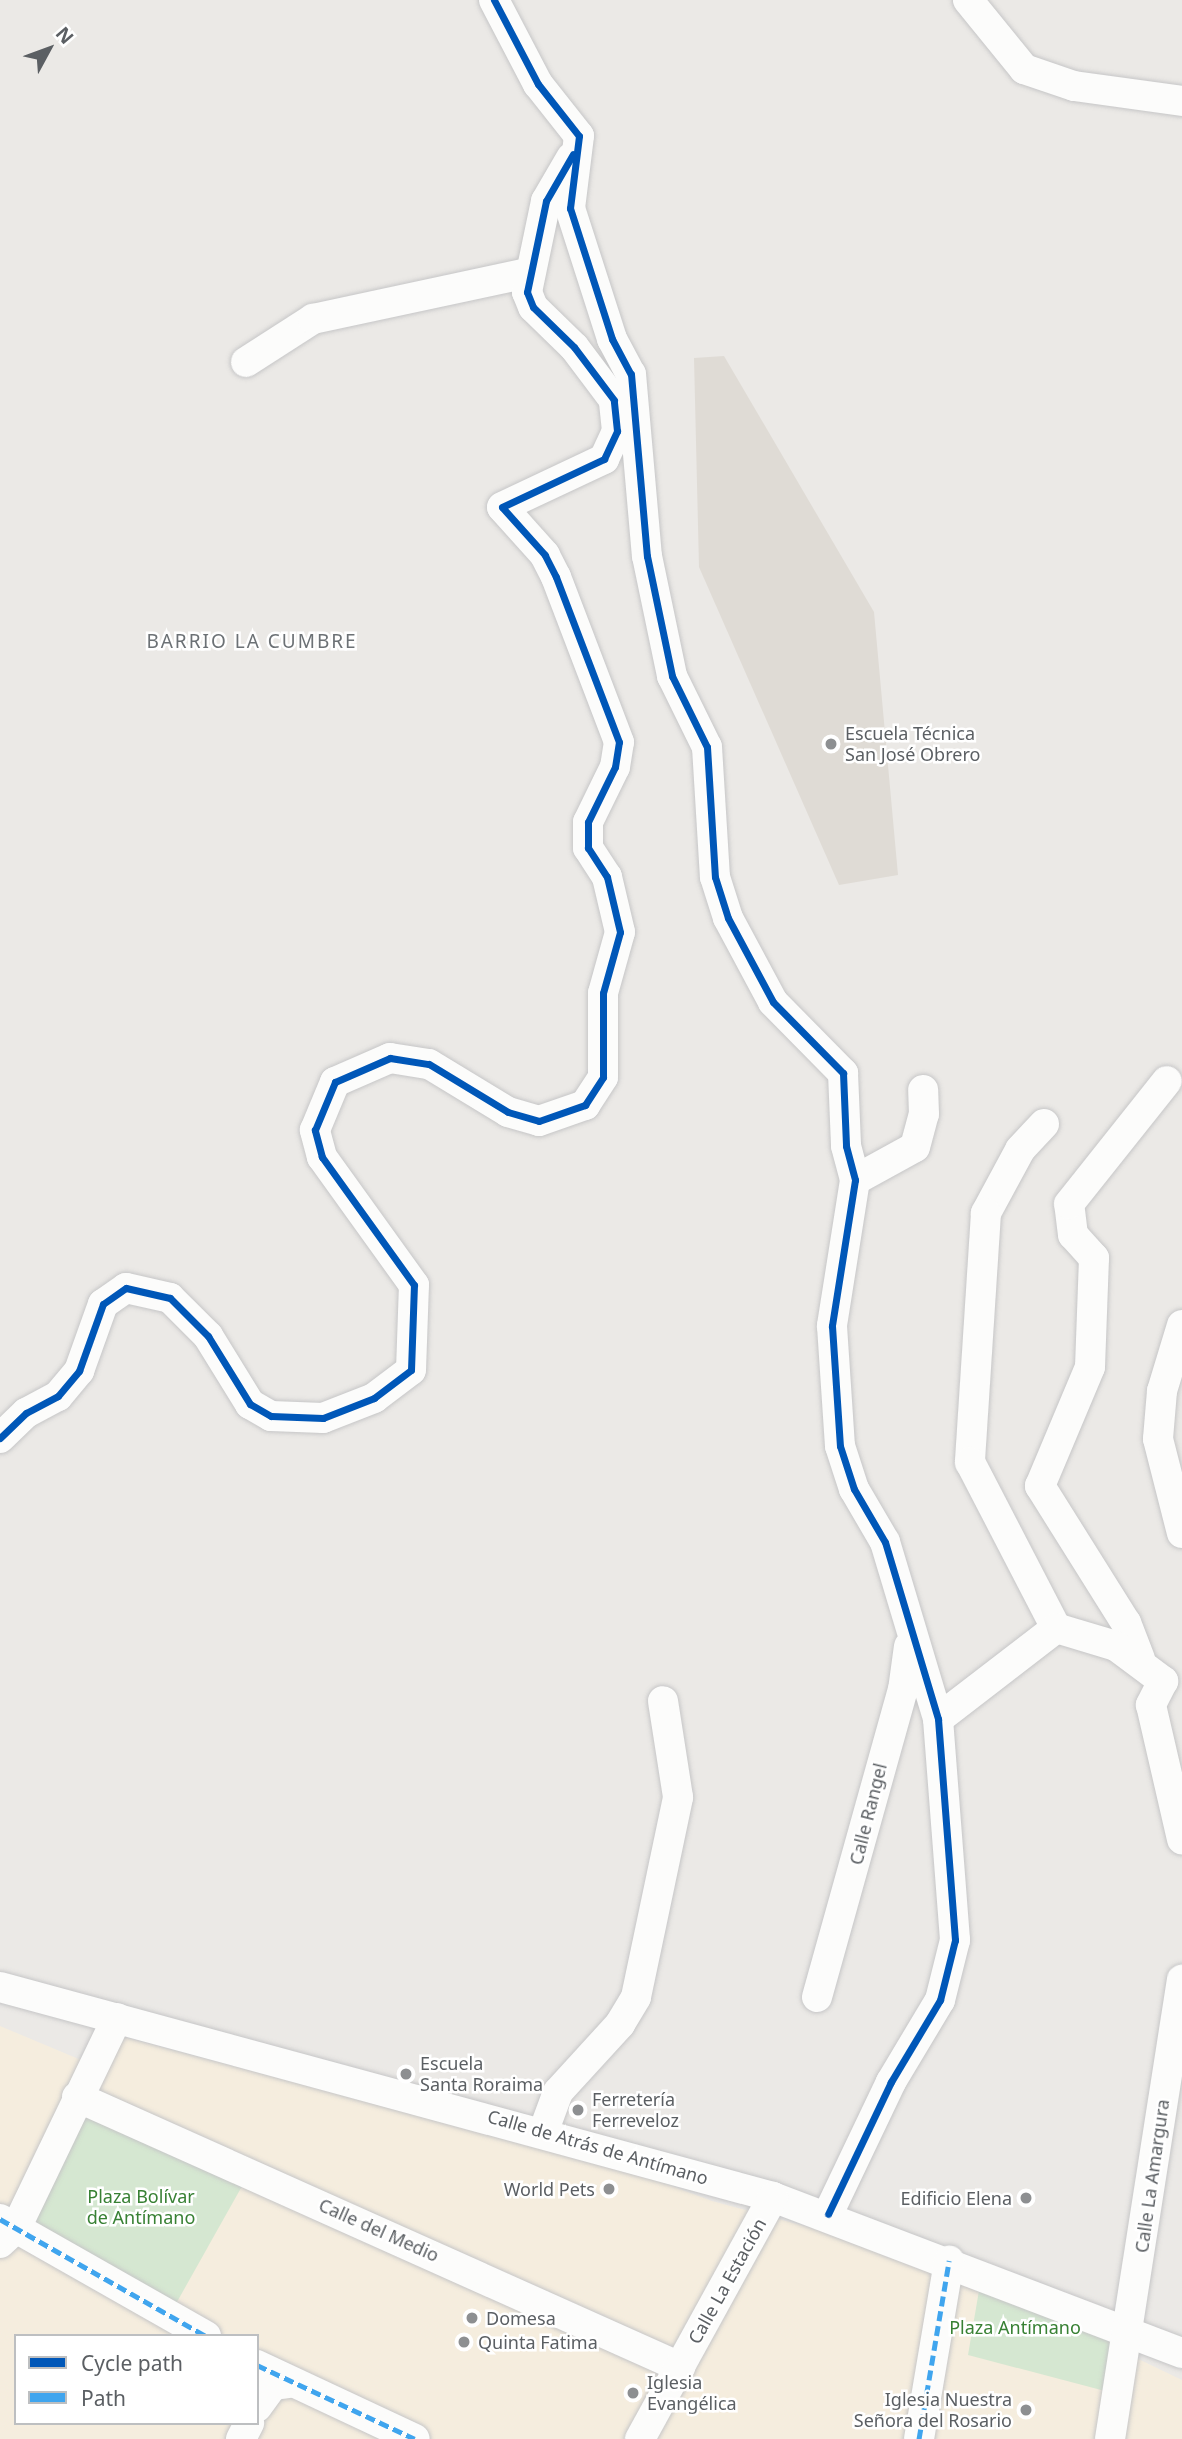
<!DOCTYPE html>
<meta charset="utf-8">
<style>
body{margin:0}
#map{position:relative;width:1182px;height:2439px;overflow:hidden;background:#ebe9e6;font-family:"Noto Sans",sans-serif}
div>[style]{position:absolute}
.commercial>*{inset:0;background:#f5edde}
.education>*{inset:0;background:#dfdbd5}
.green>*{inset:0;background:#d5e7d1}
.roads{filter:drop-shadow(0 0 2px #c6c6c7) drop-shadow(0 0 2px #c6c6c7)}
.minor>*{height:30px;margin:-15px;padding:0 15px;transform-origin:15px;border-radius:15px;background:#fcfcfb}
.quiet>*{height:5px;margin-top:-2.5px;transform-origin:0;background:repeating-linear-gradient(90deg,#40a5ee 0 10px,transparent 0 15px)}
.cycleway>*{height:7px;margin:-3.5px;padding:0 3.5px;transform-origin:3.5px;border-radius:3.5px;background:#0057b8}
.dots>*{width:19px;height:19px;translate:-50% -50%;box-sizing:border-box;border:4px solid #fff;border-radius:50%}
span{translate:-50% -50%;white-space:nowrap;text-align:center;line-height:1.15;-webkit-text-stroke:5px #fff;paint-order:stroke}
.poi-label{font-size:18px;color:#5b5f63}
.left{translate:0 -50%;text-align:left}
.right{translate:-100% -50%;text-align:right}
.street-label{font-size:18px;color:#5b5f63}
.park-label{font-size:18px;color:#388134}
.neighbourhood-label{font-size:19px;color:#6c7175;letter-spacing:2px}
.legend{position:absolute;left:14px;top:2334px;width:245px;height:91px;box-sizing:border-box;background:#fff;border:2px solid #bdbfc1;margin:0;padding:9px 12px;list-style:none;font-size:21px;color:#5b5f63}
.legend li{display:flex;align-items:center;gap:14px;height:35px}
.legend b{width:35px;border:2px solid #bdbfc1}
.north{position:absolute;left:14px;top:14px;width:70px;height:70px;-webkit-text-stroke:5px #fff;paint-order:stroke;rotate:49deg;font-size:19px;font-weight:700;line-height:28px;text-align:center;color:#5b5f63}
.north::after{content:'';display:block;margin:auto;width:24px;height:32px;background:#5b5f63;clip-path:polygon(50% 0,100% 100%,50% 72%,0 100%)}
</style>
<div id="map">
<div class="commercial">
<div style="clip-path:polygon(evenodd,0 2026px,93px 2065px,112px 2034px,634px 2172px,712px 2201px,934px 2261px,1182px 2380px,1182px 2439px,0 2439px,0 2026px,16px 2336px,257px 2336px,257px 2423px,16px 2423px,16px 2336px)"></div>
</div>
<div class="education">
<div style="clip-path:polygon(724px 356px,874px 612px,898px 875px,839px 885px,699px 567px,694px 358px)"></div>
</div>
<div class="green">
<div style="clip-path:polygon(77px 2097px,250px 2172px,173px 2309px,16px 2228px)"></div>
<div style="clip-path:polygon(982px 2273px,1129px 2331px,1105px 2391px,968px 2355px)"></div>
</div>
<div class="roads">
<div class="minor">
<div style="left:494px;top:0;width:95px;rotate:62.4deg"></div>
<div style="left:538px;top:84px;width:66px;rotate:51.7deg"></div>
<div style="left:579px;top:136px;width:73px;rotate:97.1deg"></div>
<div style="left:570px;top:208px;width:138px;rotate:72.2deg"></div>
<div style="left:612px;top:339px;width:40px;rotate:62deg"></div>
<div style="left:631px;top:374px;width:183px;rotate:85deg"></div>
<div style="left:647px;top:556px;width:123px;rotate:78.2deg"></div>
<div style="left:672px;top:676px;width:79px;rotate:63.8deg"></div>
<div style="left:707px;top:747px;width:130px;rotate:86.5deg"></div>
<div style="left:715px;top:877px;width:43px;rotate:72.4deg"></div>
<div style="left:728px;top:918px;width:95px;rotate:61.8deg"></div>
<div style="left:773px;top:1002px;width:100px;rotate:45.4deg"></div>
<div style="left:843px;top:1073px;width:73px;rotate:87.6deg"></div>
<div style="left:846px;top:1146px;width:35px;rotate:75deg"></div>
<div style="left:855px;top:1180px;width:148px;rotate:99deg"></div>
<div style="left:832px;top:1326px;width:120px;rotate:86.2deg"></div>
<div style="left:840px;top:1446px;width:45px;rotate:72deg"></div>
<div style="left:854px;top:1489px;width:61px;rotate:59.7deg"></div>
<div style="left:885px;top:1542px;width:185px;rotate:73.3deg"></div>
<div style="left:938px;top:1719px;width:222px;rotate:85.6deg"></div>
<div style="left:955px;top:1940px;width:62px;rotate:104deg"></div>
<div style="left:940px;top:2000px;width:96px;rotate:120.9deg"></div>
<div style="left:891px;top:2082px;width:146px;rotate:115.5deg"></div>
<div style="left:968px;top:0;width:89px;rotate:50.9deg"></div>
<div style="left:1024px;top:69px;width:53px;rotate:18.8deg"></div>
<div style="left:1074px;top:86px;width:109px;rotate:7.9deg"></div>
<div style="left:246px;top:362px;width:80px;rotate:-32.7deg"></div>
<div style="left:313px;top:319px;width:220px;rotate:-12.1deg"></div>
<div style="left:1044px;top:1124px;width:35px;rotate:133deg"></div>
<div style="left:1020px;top:1150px;width:72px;rotate:118.4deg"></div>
<div style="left:986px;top:1213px;width:250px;rotate:93.7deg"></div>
<div style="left:970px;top:1462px;width:187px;rotate:62.6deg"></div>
<div style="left:855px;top:1180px;width:68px;rotate:-28.8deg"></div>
<div style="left:915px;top:1147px;width:34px;rotate:-75deg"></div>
<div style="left:924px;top:1114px;width:24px;rotate:-92deg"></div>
<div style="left:1182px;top:1325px;width:69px;rotate:106.9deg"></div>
<div style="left:1162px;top:1391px;width:48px;rotate:94.8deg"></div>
<div style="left:1158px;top:1439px;width:97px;rotate:75.7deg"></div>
<div style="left:0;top:1438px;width:36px;rotate:-44deg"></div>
<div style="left:26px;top:1413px;width:36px;rotate:-28deg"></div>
<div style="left:58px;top:1396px;width:33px;rotate:-50deg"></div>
<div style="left:79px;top:1371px;width:71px;rotate:-70.3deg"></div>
<div style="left:103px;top:1304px;width:28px;rotate:-35deg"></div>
<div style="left:126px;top:1288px;width:45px;rotate:12.8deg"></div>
<div style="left:170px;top:1298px;width:54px;rotate:45deg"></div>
<div style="left:208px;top:1336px;width:80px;rotate:58.3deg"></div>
<div style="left:250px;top:1404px;width:24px;rotate:30deg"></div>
<div style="left:271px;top:1416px;width:52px;rotate:2.2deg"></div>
<div style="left:323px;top:1418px;width:55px;rotate:-21.4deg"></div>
<div style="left:374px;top:1398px;width:46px;rotate:-37.1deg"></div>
<div style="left:411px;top:1370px;width:85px;rotate:-88deg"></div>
<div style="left:414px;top:1285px;width:158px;rotate:-125.7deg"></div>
<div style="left:322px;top:1157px;width:28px;rotate:-105deg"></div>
<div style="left:315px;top:1130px;width:52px;rotate:-67.4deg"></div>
<div style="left:335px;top:1082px;width:60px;rotate:-23.6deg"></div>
<div style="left:390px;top:1058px;width:39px;rotate:9deg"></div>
<div style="left:429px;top:1064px;width:92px;rotate:31.3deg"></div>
<div style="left:508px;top:1112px;width:32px;rotate:16deg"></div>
<div style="left:539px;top:1121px;width:49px;rotate:-19.2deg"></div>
<div style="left:585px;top:1105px;width:33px;rotate:-57deg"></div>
<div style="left:603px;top:1077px;width:84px;rotate:-90deg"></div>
<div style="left:603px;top:993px;width:63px;rotate:-74.4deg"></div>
<div style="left:620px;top:932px;width:57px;rotate:-103.3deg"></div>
<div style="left:607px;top:877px;width:35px;rotate:-123deg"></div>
<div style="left:588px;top:848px;width:26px;rotate:-90deg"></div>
<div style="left:588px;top:822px;width:61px;rotate:-63.9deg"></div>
<div style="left:615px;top:767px;width:25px;rotate:-81deg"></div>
<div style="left:619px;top:742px;width:177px;rotate:-110.9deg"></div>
<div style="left:556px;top:577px;width:25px;rotate:-117deg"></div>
<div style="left:545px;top:555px;width:64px;rotate:-131.9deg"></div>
<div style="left:502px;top:507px;width:113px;rotate:-25.2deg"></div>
<div style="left:604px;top:459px;width:31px;rotate:-65deg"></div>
<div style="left:617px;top:431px;width:31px;rotate:-96deg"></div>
<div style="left:614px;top:400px;width:66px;rotate:-127deg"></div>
<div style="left:574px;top:347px;width:57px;rotate:-135.7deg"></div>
<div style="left:533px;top:307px;width:16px;rotate:-112deg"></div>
<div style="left:527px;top:292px;width:93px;rotate:-78.2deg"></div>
<div style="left:546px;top:201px;width:50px;rotate:-59.8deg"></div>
<div style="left:1140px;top:1659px;width:39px;rotate:-111deg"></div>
<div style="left:1126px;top:1623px;width:162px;rotate:-122.1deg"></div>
<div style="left:1040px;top:1486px;width:129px;rotate:-67.2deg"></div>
<div style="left:1090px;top:1367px;width:109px;rotate:-87.9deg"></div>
<div style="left:1094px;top:1258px;width:31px;rotate:-132deg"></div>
<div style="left:1073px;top:1235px;width:31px;rotate:-97deg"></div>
<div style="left:1069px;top:1204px;width:157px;rotate:-51.5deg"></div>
<div style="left:1163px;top:1681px;width:27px;rotate:117deg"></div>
<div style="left:1151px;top:1705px;width:138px;rotate:77deg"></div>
<div style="left:938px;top:1719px;width:149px;rotate:-37.6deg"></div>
<div style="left:1056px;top:1628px;width:63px;rotate:16.7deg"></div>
<div style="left:1116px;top:1646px;width:59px;rotate:36.7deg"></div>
<div style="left:0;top:1987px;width:801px;rotate:15.2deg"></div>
<div style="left:773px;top:2197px;width:438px;rotate:20.9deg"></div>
<div style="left:817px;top:1997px;width:319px;rotate:-74.4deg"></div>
<div style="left:903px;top:1690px;width:44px;rotate:-82.2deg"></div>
<div style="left:77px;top:2097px;width:661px;rotate:24.12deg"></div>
<div style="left:544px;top:2130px;width:40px;rotate:-69.8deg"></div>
<div style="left:558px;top:2092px;width:92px;rotate:-47.6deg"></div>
<div style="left:620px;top:2024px;width:31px;rotate:-59deg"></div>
<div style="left:636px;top:1997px;width:204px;rotate:-78.1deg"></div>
<div style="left:678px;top:1797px;width:97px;rotate:-98.9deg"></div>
<div style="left:0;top:2219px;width:237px;rotate:29.6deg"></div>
<div style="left:0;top:2243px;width:22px;rotate:-43deg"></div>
<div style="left:16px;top:2228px;width:233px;rotate:-64.3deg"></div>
<div style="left:257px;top:2365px;width:174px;rotate:25.1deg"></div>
<div style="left:257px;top:2407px;width:27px;rotate:-54deg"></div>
<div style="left:273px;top:2385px;width:17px;rotate:-7deg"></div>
<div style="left:241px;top:2439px;width:18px;rotate:-63deg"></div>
<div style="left:640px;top:2439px;width:276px;rotate:-61.2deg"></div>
<div style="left:919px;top:2439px;width:181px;rotate:-80.4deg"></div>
<div style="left:1110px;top:2439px;width:465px;rotate:-81.1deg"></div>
</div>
</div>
<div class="quiet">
<div style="left:0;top:2219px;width:237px;rotate:29.6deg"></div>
<div style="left:257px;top:2365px;width:174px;rotate:25.1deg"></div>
<div style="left:919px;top:2439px;width:181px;rotate:-80.4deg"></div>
</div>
<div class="cycleway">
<div style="left:494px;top:0;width:95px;rotate:62.4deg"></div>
<div style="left:538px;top:84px;width:66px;rotate:51.7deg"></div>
<div style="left:579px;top:136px;width:73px;rotate:97.1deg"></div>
<div style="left:570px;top:208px;width:138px;rotate:72.2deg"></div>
<div style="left:612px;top:339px;width:40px;rotate:62deg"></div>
<div style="left:631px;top:374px;width:183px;rotate:85deg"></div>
<div style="left:647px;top:556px;width:123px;rotate:78.2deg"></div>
<div style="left:672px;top:676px;width:79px;rotate:63.8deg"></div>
<div style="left:707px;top:747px;width:130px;rotate:86.5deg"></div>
<div style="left:715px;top:877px;width:43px;rotate:72.4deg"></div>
<div style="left:728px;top:918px;width:95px;rotate:61.8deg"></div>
<div style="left:773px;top:1002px;width:100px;rotate:45.4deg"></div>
<div style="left:843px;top:1073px;width:73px;rotate:87.6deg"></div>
<div style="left:846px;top:1146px;width:35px;rotate:75deg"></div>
<div style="left:855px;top:1180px;width:148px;rotate:99deg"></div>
<div style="left:832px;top:1326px;width:120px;rotate:86.2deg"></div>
<div style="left:840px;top:1446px;width:45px;rotate:72deg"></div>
<div style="left:854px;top:1489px;width:61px;rotate:59.7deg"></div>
<div style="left:885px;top:1542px;width:185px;rotate:73.3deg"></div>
<div style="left:938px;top:1719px;width:222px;rotate:85.6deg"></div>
<div style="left:955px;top:1940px;width:62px;rotate:104deg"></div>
<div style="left:940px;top:2000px;width:96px;rotate:120.9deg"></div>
<div style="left:891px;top:2082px;width:146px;rotate:115.5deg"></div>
<div style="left:0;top:1438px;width:36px;rotate:-44deg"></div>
<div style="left:26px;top:1413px;width:36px;rotate:-28deg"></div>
<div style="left:58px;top:1396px;width:33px;rotate:-50deg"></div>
<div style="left:79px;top:1371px;width:71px;rotate:-70.3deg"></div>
<div style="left:103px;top:1304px;width:28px;rotate:-35deg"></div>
<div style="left:126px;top:1288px;width:45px;rotate:12.8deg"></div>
<div style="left:170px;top:1298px;width:54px;rotate:45deg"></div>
<div style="left:208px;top:1336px;width:80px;rotate:58.3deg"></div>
<div style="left:250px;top:1404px;width:24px;rotate:30deg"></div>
<div style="left:271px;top:1416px;width:52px;rotate:2.2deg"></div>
<div style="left:323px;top:1418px;width:55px;rotate:-21.4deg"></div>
<div style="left:374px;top:1398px;width:46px;rotate:-37.1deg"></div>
<div style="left:411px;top:1370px;width:85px;rotate:-88deg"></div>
<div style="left:414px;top:1285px;width:158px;rotate:-125.7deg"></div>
<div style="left:322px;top:1157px;width:28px;rotate:-105deg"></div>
<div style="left:315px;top:1130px;width:52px;rotate:-67.4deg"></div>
<div style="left:335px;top:1082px;width:60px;rotate:-23.6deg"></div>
<div style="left:390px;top:1058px;width:39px;rotate:9deg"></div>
<div style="left:429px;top:1064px;width:92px;rotate:31.3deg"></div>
<div style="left:508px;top:1112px;width:32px;rotate:16deg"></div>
<div style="left:539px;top:1121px;width:49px;rotate:-19.2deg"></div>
<div style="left:585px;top:1105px;width:33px;rotate:-57deg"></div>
<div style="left:603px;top:1077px;width:84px;rotate:-90deg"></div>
<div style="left:603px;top:993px;width:63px;rotate:-74.4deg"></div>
<div style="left:620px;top:932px;width:57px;rotate:-103.3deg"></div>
<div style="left:607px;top:877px;width:35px;rotate:-123deg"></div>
<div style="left:588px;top:848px;width:26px;rotate:-90deg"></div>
<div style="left:588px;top:822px;width:61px;rotate:-63.9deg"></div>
<div style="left:615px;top:767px;width:25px;rotate:-81deg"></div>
<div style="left:619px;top:742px;width:177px;rotate:-110.9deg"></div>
<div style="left:556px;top:577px;width:25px;rotate:-117deg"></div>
<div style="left:545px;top:555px;width:64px;rotate:-131.9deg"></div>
<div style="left:502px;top:507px;width:113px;rotate:-25.2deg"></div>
<div style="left:604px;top:459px;width:31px;rotate:-65deg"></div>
<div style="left:617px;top:431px;width:31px;rotate:-96deg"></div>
<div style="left:614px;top:400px;width:66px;rotate:-127deg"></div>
<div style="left:574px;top:347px;width:57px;rotate:-135.7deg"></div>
<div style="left:533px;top:307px;width:16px;rotate:-112deg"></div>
<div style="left:527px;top:292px;width:93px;rotate:-78.2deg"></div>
<div style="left:546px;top:201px;width:54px;rotate:-60.1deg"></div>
</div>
<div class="dots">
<div style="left:831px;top:744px;background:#8d8f91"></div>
<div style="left:406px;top:2074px;background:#8d8f91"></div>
<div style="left:578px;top:2110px;background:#8d8f91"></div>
<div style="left:609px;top:2189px;background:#8d8f91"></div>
<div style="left:1026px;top:2198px;background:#8d8f91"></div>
<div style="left:472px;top:2318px;background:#8d8f91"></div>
<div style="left:464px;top:2342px;background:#8d8f91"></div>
<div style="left:633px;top:2393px;background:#8d8f91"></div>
<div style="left:1026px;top:2410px;background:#8d8f91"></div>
</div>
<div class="poi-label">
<span class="left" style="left:845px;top:744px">Escuela Técnica<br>San José Obrero</span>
<span class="left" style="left:420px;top:2074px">Escuela<br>Santa Roraima</span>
<span class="left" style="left:592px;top:2110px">Ferretería<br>Ferreveloz</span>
<span class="right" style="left:595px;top:2189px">World Pets</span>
<span class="right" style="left:1012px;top:2198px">Edificio Elena</span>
<span class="left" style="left:486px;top:2318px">Domesa</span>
<span class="left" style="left:478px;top:2342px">Quinta Fatima</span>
<span class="left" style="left:647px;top:2393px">Iglesia<br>Evangélica</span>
<span class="right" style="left:1012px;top:2410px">Iglesia Nuestra<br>Señora del Rosario</span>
</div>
<div class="street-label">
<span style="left:868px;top:1814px;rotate:-76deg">Calle Rangel</span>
<span style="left:598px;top:2147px;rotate:16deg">Calle de Atrás de Antímano</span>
<span style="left:1152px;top:2176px;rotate:-82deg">Calle La Amargura</span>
<span style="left:379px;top:2230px;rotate:24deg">Calle del Medio</span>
<span style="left:727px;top:2281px;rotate:-61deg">Calle La Estación</span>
</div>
<div class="park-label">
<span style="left:141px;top:2207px">Plaza Bolívar<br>de Antímano</span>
<span style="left:1015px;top:2327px">Plaza Antímano</span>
</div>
<div class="neighbourhood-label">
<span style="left:252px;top:642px">BARRIO LA CUMBRE</span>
</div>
<ul class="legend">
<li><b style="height:9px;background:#0057b8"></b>Cycle path</li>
<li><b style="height:9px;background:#40a5ee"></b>Path</li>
</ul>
<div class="north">N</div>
</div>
